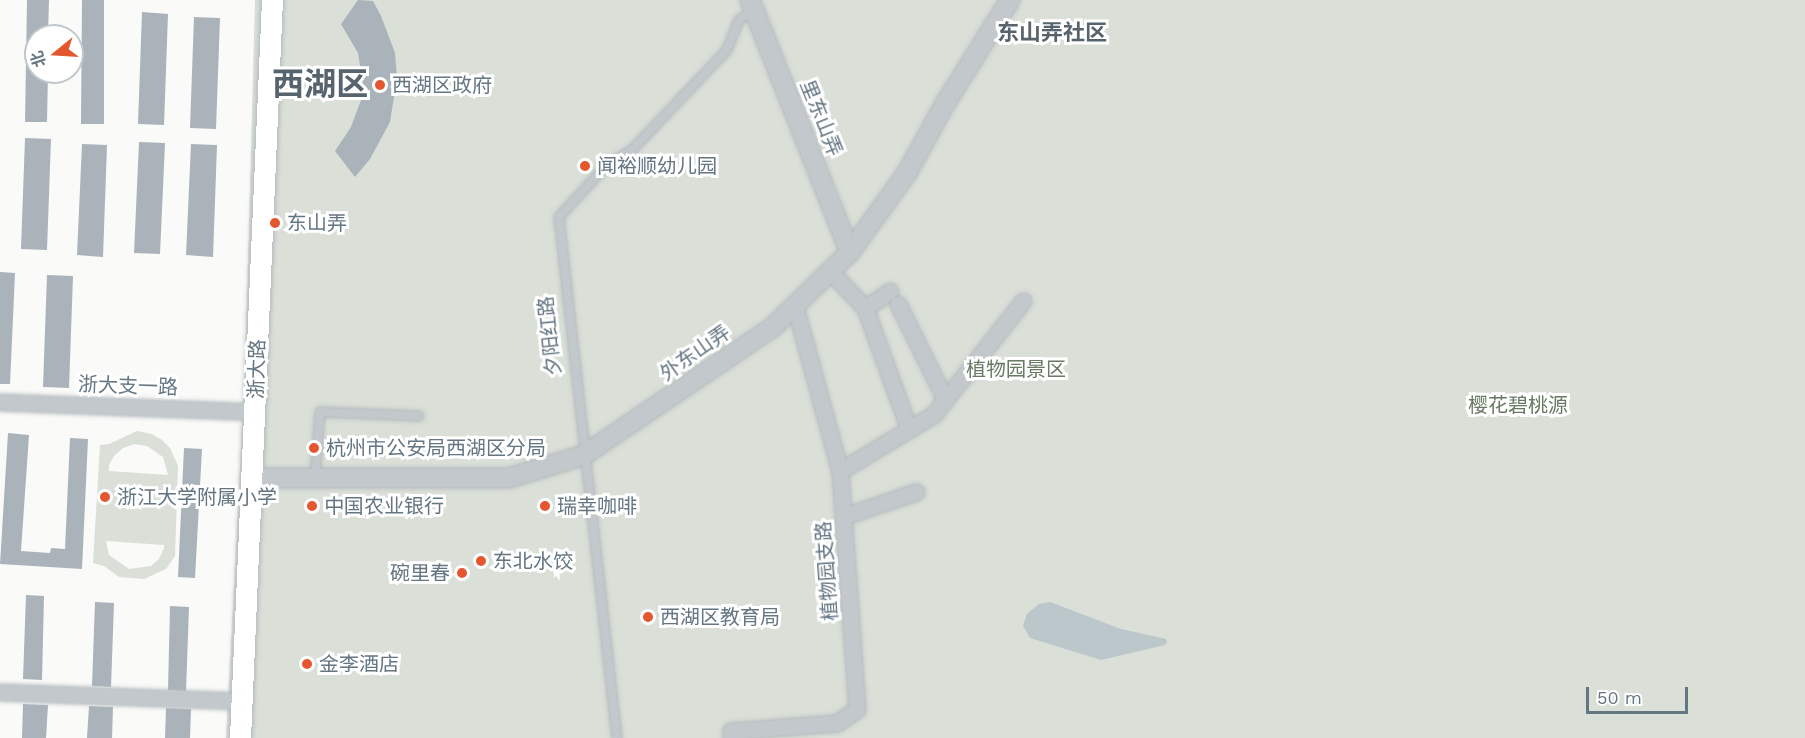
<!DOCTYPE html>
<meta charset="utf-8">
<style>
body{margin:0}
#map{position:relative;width:1805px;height:738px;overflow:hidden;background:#fafaf8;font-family:"Work Sans","Noto Sans SC",sans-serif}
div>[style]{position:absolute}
.green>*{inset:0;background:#dadfd7}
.water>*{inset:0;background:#bbc7cb}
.building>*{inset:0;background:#aab3b9}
.roads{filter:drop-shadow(0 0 2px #b3babf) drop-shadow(0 0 2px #b3babf)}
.service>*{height:8px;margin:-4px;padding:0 4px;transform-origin:4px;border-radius:4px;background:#c3c8cc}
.minor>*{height:15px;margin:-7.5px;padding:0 7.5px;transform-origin:7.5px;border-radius:7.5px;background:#c3c8cc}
.tertiary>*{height:18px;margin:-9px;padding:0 9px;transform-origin:9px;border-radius:9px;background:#c3c8cc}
.secondary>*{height:21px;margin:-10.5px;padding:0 10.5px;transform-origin:10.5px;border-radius:10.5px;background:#fff}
.dots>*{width:16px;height:16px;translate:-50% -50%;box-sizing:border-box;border:3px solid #fff;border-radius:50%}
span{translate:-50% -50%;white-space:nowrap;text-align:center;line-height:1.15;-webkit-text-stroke:6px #fff;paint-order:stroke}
.poi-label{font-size:20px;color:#657683}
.left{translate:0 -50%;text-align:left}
.right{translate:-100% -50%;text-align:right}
.street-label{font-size:20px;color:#657683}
.park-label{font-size:20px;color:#687a64}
.quarter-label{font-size:22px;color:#57646e;font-weight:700}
.town-label{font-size:32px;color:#57646e;font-weight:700}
.north{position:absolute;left:24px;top:24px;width:60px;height:60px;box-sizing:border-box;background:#fff;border:2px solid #c1c8cd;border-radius:50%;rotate:252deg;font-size:16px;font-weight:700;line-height:24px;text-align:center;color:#657683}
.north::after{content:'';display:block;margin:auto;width:21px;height:27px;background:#e4572e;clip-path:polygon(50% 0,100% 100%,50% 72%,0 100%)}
.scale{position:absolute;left:1586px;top:687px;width:102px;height:27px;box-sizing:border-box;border:3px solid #657683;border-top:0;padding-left:8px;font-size:18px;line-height:21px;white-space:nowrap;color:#657683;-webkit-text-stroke:4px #fff;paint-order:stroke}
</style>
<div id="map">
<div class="green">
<div style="clip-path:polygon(255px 0,1805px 0,1805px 738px,226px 738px,245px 371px)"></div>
<div style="clip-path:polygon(evenodd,137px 431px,152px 434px,162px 440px,170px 448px,178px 466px,175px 556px,166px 569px,144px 579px,119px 577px,104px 566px,93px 563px,100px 445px,109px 444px,137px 431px,134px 444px,147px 446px,163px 457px,168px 475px,109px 471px,109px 465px,114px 456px,123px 448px,134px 444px,137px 431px,106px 541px,164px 545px,164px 548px,159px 559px,151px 566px,129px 569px,109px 555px,106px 541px)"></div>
</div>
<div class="water">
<div style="clip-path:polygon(1050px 602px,1121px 629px,1166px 639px,1167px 642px,1165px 645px,1101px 660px,1030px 638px,1023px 626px,1027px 614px,1039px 604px)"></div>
</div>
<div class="building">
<div style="clip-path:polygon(27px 0,49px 0,48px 36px,36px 36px,36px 72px,48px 72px,47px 122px,25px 122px)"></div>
<div style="clip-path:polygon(82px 0,104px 0,104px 124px,81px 124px)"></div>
<div style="clip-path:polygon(358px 0,373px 1px,381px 16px,395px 53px,397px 78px,390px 122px,370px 159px,355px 177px,335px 151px,351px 127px,364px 92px,358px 53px,341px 24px)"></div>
<div style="clip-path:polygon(142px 12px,168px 14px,164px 125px,138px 124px)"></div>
<div style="clip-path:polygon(194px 17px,220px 18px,216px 129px,190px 128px)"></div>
<div style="clip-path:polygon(25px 138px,51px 139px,47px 250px,21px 249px)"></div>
<div style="clip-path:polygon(139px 142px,165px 143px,160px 254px,134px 253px)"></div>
<div style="clip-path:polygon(82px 144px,107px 145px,103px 257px,77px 255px)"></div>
<div style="clip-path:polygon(191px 144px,217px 145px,213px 257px,186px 255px)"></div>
<div style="clip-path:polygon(0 272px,15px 273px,10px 384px,0 384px)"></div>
<div style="clip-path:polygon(47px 275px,73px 276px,69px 388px,43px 387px)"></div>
<div style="clip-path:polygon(8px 433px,29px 435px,21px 551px,50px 553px,51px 548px,65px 549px,70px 438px,88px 439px,82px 569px,0 564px)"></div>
<div style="clip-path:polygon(184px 448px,202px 449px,195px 578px,178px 577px)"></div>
<div style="clip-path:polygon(26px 595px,44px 596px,42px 680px,23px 679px)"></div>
<div style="clip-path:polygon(95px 602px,114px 603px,111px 687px,92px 686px)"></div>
<div style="clip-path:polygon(170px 606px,189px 607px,186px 691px,168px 690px)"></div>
<div style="clip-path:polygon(23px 704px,48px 705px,46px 738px,22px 738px)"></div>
<div style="clip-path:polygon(89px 706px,113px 707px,112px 738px,87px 738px)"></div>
<div style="clip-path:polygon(166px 708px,191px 709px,190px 738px,165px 738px)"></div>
</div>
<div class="roads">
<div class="service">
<div style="left:315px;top:477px;width:65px;rotate:-85.6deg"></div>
<div style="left:320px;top:412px;width:99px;rotate:2.3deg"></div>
<div style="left:617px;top:738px;width:524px;rotate:-96.35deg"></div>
<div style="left:559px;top:217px;width:69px;rotate:-47.3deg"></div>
<div style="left:606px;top:166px;width:31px;rotate:-32deg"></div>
<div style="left:632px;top:150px;width:138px;rotate:-46.5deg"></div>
<div style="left:727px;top:50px;width:32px;rotate:-68deg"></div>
<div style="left:739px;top:20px;width:17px;rotate:-33deg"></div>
</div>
<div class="minor">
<div style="left:830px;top:271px;width:51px;rotate:46.6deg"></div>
<div style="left:865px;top:308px;width:129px;rotate:70deg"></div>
<div style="left:898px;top:304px;width:106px;rotate:63.7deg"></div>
<div style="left:865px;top:308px;width:30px;rotate:-34deg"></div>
<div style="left:0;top:402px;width:255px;rotate:2.2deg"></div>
<div style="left:840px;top:471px;width:110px;rotate:-31.2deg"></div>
<div style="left:934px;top:414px;width:144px;rotate:-51.8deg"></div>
<div style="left:845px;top:516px;width:75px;rotate:-18.7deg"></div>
<div style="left:0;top:692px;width:242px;rotate:2.1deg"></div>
<div style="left:731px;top:738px;width:7px;rotate:-90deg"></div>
<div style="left:731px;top:731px;width:106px;rotate:-4.3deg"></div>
<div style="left:837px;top:723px;width:24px;rotate:-35deg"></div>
<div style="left:857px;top:709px;width:239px;rotate:-94.1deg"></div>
<div style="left:840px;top:471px;width:171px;rotate:-105.3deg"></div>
</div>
<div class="tertiary">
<div style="left:750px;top:0;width:271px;rotate:68.4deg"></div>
<div style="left:252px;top:478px;width:257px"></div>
<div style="left:509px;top:478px;width:78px;rotate:-17deg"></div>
<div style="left:584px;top:455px;width:228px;rotate:-34.1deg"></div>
<div style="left:773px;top:327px;width:107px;rotate:-44.2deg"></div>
<div style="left:850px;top:252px;width:97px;rotate:-54.2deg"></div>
<div style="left:907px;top:173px;width:79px;rotate:-61.2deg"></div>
<div style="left:945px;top:104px;width:123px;rotate:-58deg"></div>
</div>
<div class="secondary">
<div style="left:240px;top:738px;width:739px;rotate:-87.52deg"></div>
</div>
</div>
<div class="dots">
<div style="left:380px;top:85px;background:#e4572e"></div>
<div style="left:585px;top:166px;background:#e4572e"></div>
<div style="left:275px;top:223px;background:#e4572e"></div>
<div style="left:314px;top:448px;background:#e4572e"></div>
<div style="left:105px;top:497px;background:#e4572e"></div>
<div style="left:312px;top:506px;background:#e4572e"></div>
<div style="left:545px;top:506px;background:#e4572e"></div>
<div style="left:481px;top:561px;background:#e4572e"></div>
<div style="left:462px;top:573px;background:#e4572e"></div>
<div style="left:648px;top:617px;background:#e4572e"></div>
<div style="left:307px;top:664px;background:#e4572e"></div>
</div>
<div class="poi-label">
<span class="left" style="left:392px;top:85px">西湖区政府</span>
<span class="left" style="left:597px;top:166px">闻裕顺幼儿园</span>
<span class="left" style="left:287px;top:223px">东山弄</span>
<span class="left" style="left:326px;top:448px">杭州市公安局西湖区分局</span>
<span class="left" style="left:117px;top:497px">浙江大学附属小学</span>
<span class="left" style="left:324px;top:506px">中国农业银行</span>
<span class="left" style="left:557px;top:506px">瑞幸咖啡</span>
<span class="left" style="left:493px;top:561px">东北水饺</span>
<span class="right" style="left:450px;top:573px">碗里春</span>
<span class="left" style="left:660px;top:617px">西湖区教育局</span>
<span class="left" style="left:319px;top:664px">金李酒店</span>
</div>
<div class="street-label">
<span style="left:821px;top:118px;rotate:68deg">里东山弄</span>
<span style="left:550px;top:336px;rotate:-96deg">夕阳红路</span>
<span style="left:695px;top:353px;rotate:-35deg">外东山弄</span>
<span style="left:257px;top:369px;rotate:-88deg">浙大路</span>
<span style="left:128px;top:386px;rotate:2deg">浙大支一路</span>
<span style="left:827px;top:571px;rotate:-94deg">植物园支路</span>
</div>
<div class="park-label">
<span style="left:1016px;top:369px">植物园景区</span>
<span style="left:1518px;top:405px">樱花碧桃源</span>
</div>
<div class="quarter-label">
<span style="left:1052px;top:33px">东山弄社区</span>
</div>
<div class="town-label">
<span style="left:320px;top:84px">西湖区</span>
</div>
<div class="north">北</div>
<div class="scale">50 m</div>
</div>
